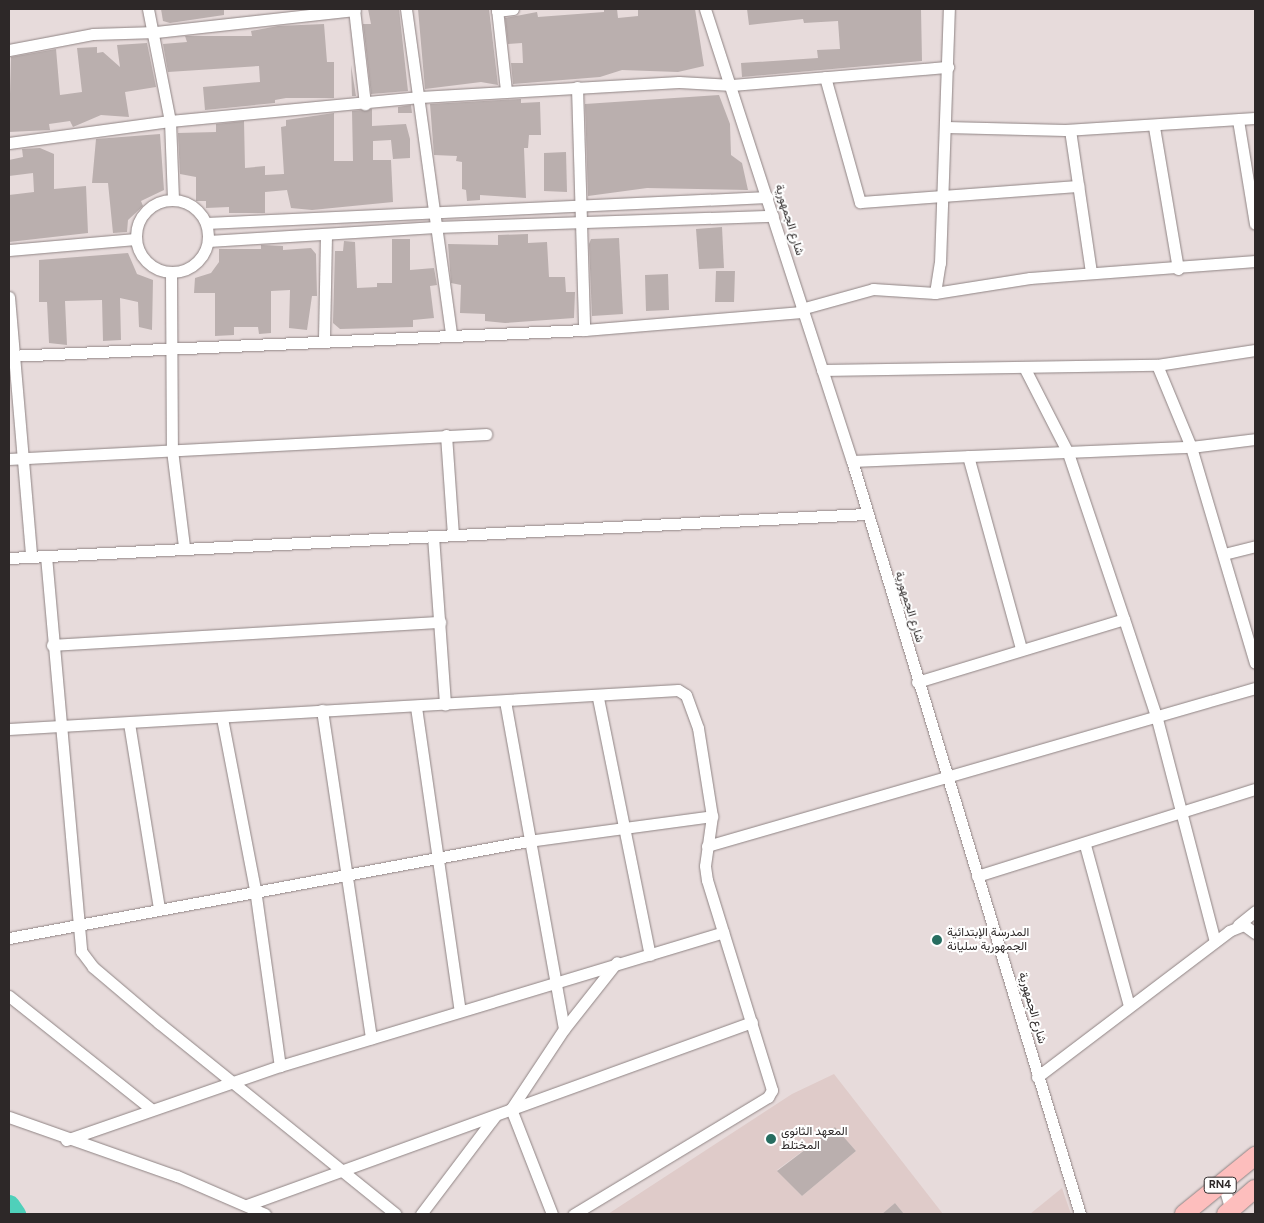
<!DOCTYPE html>
<meta charset="utf-8">
<style>
body{margin:0}
#map{position:relative;width:1264px;height:1223px;overflow:hidden;background:#e7dbdb;font-family:Figtree,Vazirmatn,sans-serif}
div>[style]{position:absolute}
.built>*{inset:0;background:#dfcbc9}
.river>*{height:21px;margin:-10.5px;padding:0 10.5px;transform-origin:10.5px;border-radius:10.5px;background:#4fd0ba}
.building>*{inset:0;background:#baafae}
.roads{filter:drop-shadow(0 0 1px #8f8484) drop-shadow(0 0 1px #8f8484)}
.street>*{height:11px;margin:-5.5px;padding:0 5.5px;transform-origin:5.5px;border-radius:5.5px;background:#fff}
.street>.ring{margin:-5.5px;padding:0;box-sizing:content-box;background:none;border:11px solid #fff;border-radius:50%}
.primary>*{height:18px;margin:-9px;padding:0 9px;transform-origin:9px;border-radius:9px;background:#fdbebd}
.dots>*{width:14px;height:14px;translate:-50% -50%;box-sizing:border-box;border:2px solid #fff;border-radius:50%}
span{translate:-50% -50%;white-space:nowrap;text-align:center;line-height:1.15;-webkit-text-stroke:4px #fff;paint-order:stroke}
.shield-label span{padding:1px 4px;background:#fff;border:1px solid;border-radius:4px;-webkit-text-stroke-width:0}
.shield-label{font-size:11px;color:#2d2828;font-weight:700}
.street-label{font-size:12px;color:#2d2828}
.poi-label{font-size:12px;color:#2d2828}
.left{translate:0 -50%;text-align:left}
.frame{position:absolute;inset:0;border:10px solid #2d2828;pointer-events:none}
</style>
<div id="map">
<div class="built">
<div style="clip-path:polygon(evenodd,834px 1074px,943px 1214px,904px 1214px,895px 1203px,882px 1214px,608px 1214px,792px 1094px,834px 1074px,835px 1127px,856px 1151px,802px 1196px,777px 1170px,835px 1127px)"></div>
<div style="clip-path:polygon(1062px 1188px,1071px 1214px,1030px 1214px)"></div>
</div>
<div class="river">
<div style="left:9px;top:1205px;width:11px;rotate:56deg"></div>
</div>
<div class="building">
<div style="clip-path:polygon(161px 9px,224px 9px,224px 15px,170px 23px,163px 21px)"></div>
<div style="clip-path:polygon(368px 9px,399px 9px,408px 91px,371px 94px,363px 24px,371px 24px)"></div>
<div style="clip-path:polygon(418px 9px,489px 9px,498px 85px,481px 82px,425px 89px)"></div>
<div style="clip-path:polygon(604px 9px,617px 9px,618px 18px,638px 16px,638px 9px,695px 9px,704px 66px,678px 72px,622px 70px,600px 77px,513px 84px,511px 63px,523px 63px,522px 43px,508px 44px,505px 18px,537px 12px,538px 17px,604px 12px)"></div>
<div style="clip-path:polygon(747px 9px,921px 9px,922px 61px,742px 77px,741px 63px,818px 58px,817px 50px,840px 49px,838px 21px,804px 23px,803px 19px,749px 25px)"></div>
<div style="clip-path:polygon(324px 24px,327px 62px,334px 62px,334px 98px,286px 98px,275px 100px,275px 103px,205px 110px,203px 87px,260px 82px,259px 66px,168px 72px,163px 44px,187px 42px,185px 36px,252px 36px,251px 31px,278px 26px)"></div>
<div style="clip-path:polygon(147px 43px,156px 87px,125px 92px,129px 117px,101px 115px,73px 127px,70px 121px,49px 124px,50px 130px,9px 132px,11px 57px,56px 49px,60px 95px,82px 92px,77px 48px,97px 47px,97px 53px,103px 52px,120px 67px,117px 45px)"></div>
<div style="clip-path:polygon(351px 65px,356px 96px,352px 96px)"></div>
<div style="clip-path:polygon(719px 95px,730px 124px,731px 155px,742px 163px,748px 190px,647px 188px,588px 196px,585px 104px)"></div>
<div style="clip-path:polygon(521px 99px,521px 103px,540px 102px,541px 135px,529px 135px,528px 148px,524px 148px,526px 198px,480px 195px,480px 200px,467px 201px,466px 190px,462px 189px,462px 162px,456px 161px,457px 156px,434px 155px,430px 104px)"></div>
<div style="clip-path:polygon(411px 105px,412px 113px,398px 113px,398px 107px)"></div>
<div style="clip-path:polygon(372px 109px,372px 126px,406px 124px,410px 139px,410px 158px,393px 159px,391px 140px,373px 141px,373px 160px,391px 160px,393px 202px,312px 210px,291px 208px,287px 190px,265px 192px,265px 213px,229px 213px,229px 207px,206px 208px,206px 201px,196px 201px,196px 177px,180px 174px,178px 133px,216px 132px,216px 124px,244px 121px,245px 168px,265px 166px,265px 175px,284px 174px,281px 127px,286px 126px,286px 120px,334px 113px,334px 161px,353px 161px,352px 111px)"></div>
<div style="clip-path:polygon(160px 134px,164px 190px,141px 201px,143px 206px,128px 220px,127px 232px,113px 233px,108px 183px,92px 183px,96px 139px)"></div>
<div style="clip-path:polygon(40px 148px,54px 154px,54px 189px,86px 186px,88px 233px,9px 242px,9px 195px,34px 192px,33px 173px,9px 176px,9px 160px,23px 157px,22px 149px)"></div>
<div style="clip-path:polygon(566px 152px,567px 192px,544px 191px,544px 153px)"></div>
<div style="clip-path:polygon(722px 227px,724px 268px,699px 269px,696px 229px)"></div>
<div style="clip-path:polygon(528px 234px,528px 243px,547px 242px,549px 277px,565px 277px,566px 292px,575px 292px,574px 318px,505px 323px,485px 321px,485px 314px,460px 313px,461px 285px,451px 283px,448px 244px,498px 245px,498px 235px)"></div>
<div style="clip-path:polygon(619px 238px,623px 314px,592px 316px,589px 244px,591px 239px)"></div>
<div style="clip-path:polygon(392px 239px,410px 239px,410px 270px,434px 268px,437px 285px,430px 286px,434px 318px,413px 320px,413px 327px,340px 329px,333px 323px,335px 251px,343px 251px,344px 241px,355px 242px,357px 288px,377px 287px,377px 283px,392px 283px)"></div>
<div style="clip-path:polygon(261px 245px,283px 246px,283px 250px,311px 248px,316px 254px,317px 296px,312px 296px,307px 330px,289px 328px,290px 290px,271px 291px,271px 333px,259px 334px,258px 327px,234px 327px,234px 335px,215px 336px,215px 293px,194px 293px,195px 278px,211px 273px,219px 262px,219px 249px,261px 249px)"></div>
<div style="clip-path:polygon(128px 253px,137px 274px,153px 280px,152px 330px,139px 327px,138px 302px,120px 298px,121px 340px,103px 341px,102px 300px,65px 301px,67px 345px,49px 343px,47px 302px,39px 302px,39px 260px)"></div>
<div style="clip-path:polygon(716px 271px,735px 271px,734px 302px,715px 302px)"></div>
<div style="clip-path:polygon(668px 274px,669px 310px,646px 311px,645px 275px)"></div>
<div style="clip-path:polygon(835px 1127px,856px 1151px,802px 1196px,777px 1171px)"></div>
<div style="clip-path:polygon(895px 1203px,904px 1214px,882px 1214px)"></div>
</div>
<div class="roads">
<div class="street">
<div style="left:148px;top:9px;width:114px;rotate:78.9deg"></div>
<div style="left:170px;top:121px;width:79px;rotate:87.8deg"></div>
<div style="left:354px;top:9px;width:96px;rotate:83.4deg"></div>
<div style="left:406px;top:9px;width:329px;rotate:82.1deg"></div>
<div style="left:497px;top:9px;width:82px;rotate:83.7deg"></div>
<div style="left:705px;top:9px;width:475px;rotate:72deg"></div>
<div style="left:852px;top:461px;width:787px;rotate:73.15deg"></div>
<div style="left:497px;top:11px;width:16px;rotate:-7deg"></div>
<div style="left:9px;top:50px;width:86px;rotate:-10.8deg"></div>
<div style="left:93px;top:34px;width:63px;rotate:-1.8deg"></div>
<div style="left:156px;top:32px;width:200px;rotate:-6.3deg"></div>
<div style="left:825px;top:77px;width:130px;rotate:74.4deg"></div>
<div style="left:860px;top:202px;width:219px;rotate:-4.2deg"></div>
<div style="left:577px;top:87px;width:243px;rotate:88.3deg"></div>
<div style="left:1238px;top:120px;width:105px;rotate:80.7deg"></div>
<div style="left:946px;top:127px;width:119px;rotate:1.4deg"></div>
<div style="left:1065px;top:130px;width:190px;rotate:-3.6deg"></div>
<div style="left:1154px;top:127px;width:144px;rotate:80.4deg"></div>
<div style="left:1070px;top:130px;width:144px;rotate:81.6deg"></div>
<div style="left:9px;top:143px;width:162px;rotate:-7.8deg"></div>
<div style="left:170px;top:121px;width:251px;rotate:-5.5deg"></div>
<div style="left:420px;top:97px;width:259px;rotate:-3.3deg"></div>
<div style="left:679px;top:82px;width:53px;rotate:3.2deg"></div>
<div style="left:732px;top:85px;width:217px;rotate:-4.8deg"></div>
<div class="ring" style="left:136px;top:200px;width:61px;height:61px"></div>
<div style="left:206px;top:223px;width:562px;rotate:-2.65deg"></div>
<div style="left:208px;top:241px;width:228px;rotate:-3.5deg"></div>
<div style="left:436px;top:227px;width:337px;rotate:-1.9deg"></div>
<div style="left:9px;top:250px;width:127px;rotate:-5deg"></div>
<div style="left:171px;top:272px;width:178px;rotate:89.7deg"></div>
<div style="left:172px;top:450px;width:97px;rotate:82.9deg"></div>
<div style="left:935px;top:293px;width:30px;rotate:-81deg"></div>
<div style="left:940px;top:263px;width:254px;rotate:-88deg"></div>
<div style="left:9px;top:297px;width:260px;rotate:85.1deg"></div>
<div style="left:801px;top:309px;width:75px;rotate:-15.5deg"></div>
<div style="left:873px;top:289px;width:62px;rotate:3.7deg"></div>
<div style="left:935px;top:293px;width:96px;rotate:-9deg"></div>
<div style="left:1030px;top:278px;width:226px;rotate:-4.3deg"></div>
<div style="left:324px;top:339px;width:105px;rotate:-88.9deg"></div>
<div style="left:9px;top:356px;width:576px;rotate:-2.59deg"></div>
<div style="left:584px;top:330px;width:219px;rotate:-4.7deg"></div>
<div style="left:1157px;top:365px;width:89px;rotate:67.5deg"></div>
<div style="left:1191px;top:447px;width:225px;rotate:73.5deg"></div>
<div style="left:1024px;top:367px;width:97px;rotate:62.9deg"></div>
<div style="left:1068px;top:453px;width:175px;rotate:71.4deg"></div>
<div style="left:1124px;top:619px;width:105px;rotate:71.7deg"></div>
<div style="left:1157px;top:719px;width:230px;rotate:75.4deg"></div>
<div style="left:822px;top:370px;width:335px;rotate:-0.9deg"></div>
<div style="left:1157px;top:365px;width:99px;rotate:-8.7deg"></div>
<div style="left:446px;top:435px;width:100px;rotate:86deg"></div>
<div style="left:968px;top:456px;width:199px;rotate:74.6deg"></div>
<div style="left:9px;top:459px;width:478px;rotate:-3deg"></div>
<div style="left:852px;top:461px;width:339px;rotate:-2.4deg"></div>
<div style="left:1191px;top:447px;width:64px;rotate:-7.1deg"></div>
<div style="left:433px;top:536px;width:169px;rotate:85.9deg"></div>
<div style="left:1224px;top:554px;width:32px;rotate:-14deg"></div>
<div style="left:46px;top:556px;width:397px;rotate:84.9deg"></div>
<div style="left:81px;top:951px;width:20px;rotate:53deg"></div>
<div style="left:93px;top:967px;width:87px;rotate:40.3deg"></div>
<div style="left:159px;top:1023px;width:304px;rotate:38.9deg"></div>
<div style="left:9px;top:558px;width:858px;rotate:-2.94deg"></div>
<div style="left:52px;top:645px;width:389px;rotate:-3.4deg"></div>
<div style="left:917px;top:682px;width:216px;rotate:-16.9deg"></div>
<div style="left:598px;top:698px;width:262px;rotate:78.6deg"></div>
<div style="left:505px;top:701px;width:333px;rotate:79.8deg"></div>
<div style="left:416px;top:707px;width:307px;rotate:81.8deg"></div>
<div style="left:322px;top:710px;width:332px;rotate:81.5deg"></div>
<div style="left:222px;top:718px;width:174px;rotate:79.1deg"></div>
<div style="left:255px;top:889px;width:179px;rotate:82deg"></div>
<div style="left:129px;top:723px;width:187px;rotate:80.8deg"></div>
<div style="left:9px;top:729px;width:670px;rotate:-3.34deg"></div>
<div style="left:678px;top:690px;width:9px;rotate:32deg"></div>
<div style="left:686px;top:695px;width:35px;rotate:70deg"></div>
<div style="left:698px;top:728px;width:89px;rotate:81deg"></div>
<div style="left:712px;top:816px;width:50px;rotate:98deg"></div>
<div style="left:705px;top:866px;width:14px;rotate:82deg"></div>
<div style="left:707px;top:880px;width:220px;rotate:72.8deg"></div>
<div style="left:772px;top:1090px;width:8px;rotate:120deg"></div>
<div style="left:768px;top:1097px;width:227px;rotate:148.9deg"></div>
<div style="left:1085px;top:845px;width:167px;rotate:74.7deg"></div>
<div style="left:707px;top:846px;width:570px;rotate:-16.08deg"></div>
<div style="left:977px;top:876px;width:291px;rotate:-17.4deg"></div>
<div style="left:1238px;top:925px;width:22px;rotate:-39deg"></div>
<div style="left:9px;top:938px;width:528px;rotate:-10.59deg"></div>
<div style="left:528px;top:841px;width:186px;rotate:-7.7deg"></div>
<div style="left:9px;top:996px;width:180px;rotate:38.5deg"></div>
<div style="left:1037px;top:1077px;width:241px;rotate:-37.2deg"></div>
<div style="left:1229px;top:931px;width:16px;rotate:-22deg"></div>
<div style="left:1244px;top:925px;width:14px;rotate:36deg"></div>
<div style="left:9px;top:1117px;width:178px;rotate:19.4deg"></div>
<div style="left:177px;top:1176px;width:96px;rotate:23.4deg"></div>
<div style="left:66px;top:1140px;width:226px;rotate:-19.1deg"></div>
<div style="left:280px;top:1066px;width:463px;rotate:-16.8deg"></div>
<div style="left:1223px;top:1183px;width:32px;rotate:74deg"></div>
<div style="left:247px;top:1205px;width:537px;rotate:-19.92deg"></div>
<div style="left:421px;top:1214px;width:123px;rotate:-52.9deg"></div>
<div style="left:552px;top:1214px;width:113px;rotate:-111.3deg"></div>
<div style="left:511px;top:1109px;width:96px;rotate:-56.5deg"></div>
<div style="left:564px;top:1029px;width:85px;rotate:-51.7deg"></div>
</div>
<div class="primary">
<div style="left:1184px;top:1214px;width:92px;rotate:-39.2deg"></div>
<div style="left:1226px;top:1214px;width:38px;rotate:-41deg"></div>
</div>
</div>
<div class="dots">
<div style="left:937px;top:940px;background:#276d60"></div>
<div style="left:771px;top:1139px;background:#276d60"></div>
</div>
<div class="shield-label">
<span style="left:1220px;top:1185px">RN4</span>
</div>
<div class="street-label">
<span style="left:789px;top:220px;rotate:73deg">شارع الجمهورية</span>
<span style="left:909px;top:607px;rotate:73deg">شارع الجمهورية</span>
<span style="left:1032px;top:1008px;rotate:74deg">شارع الجمهورية</span>
</div>
<div class="poi-label">
<span class="left" style="left:947px;top:940px">المدرسة الإبتدائية<br>الجمهورية سليانة</span>
<span class="left" style="left:781px;top:1139px">المعهد الثانوي<br>المختلط</span>
</div>
<div class="frame"></div>
</div>
